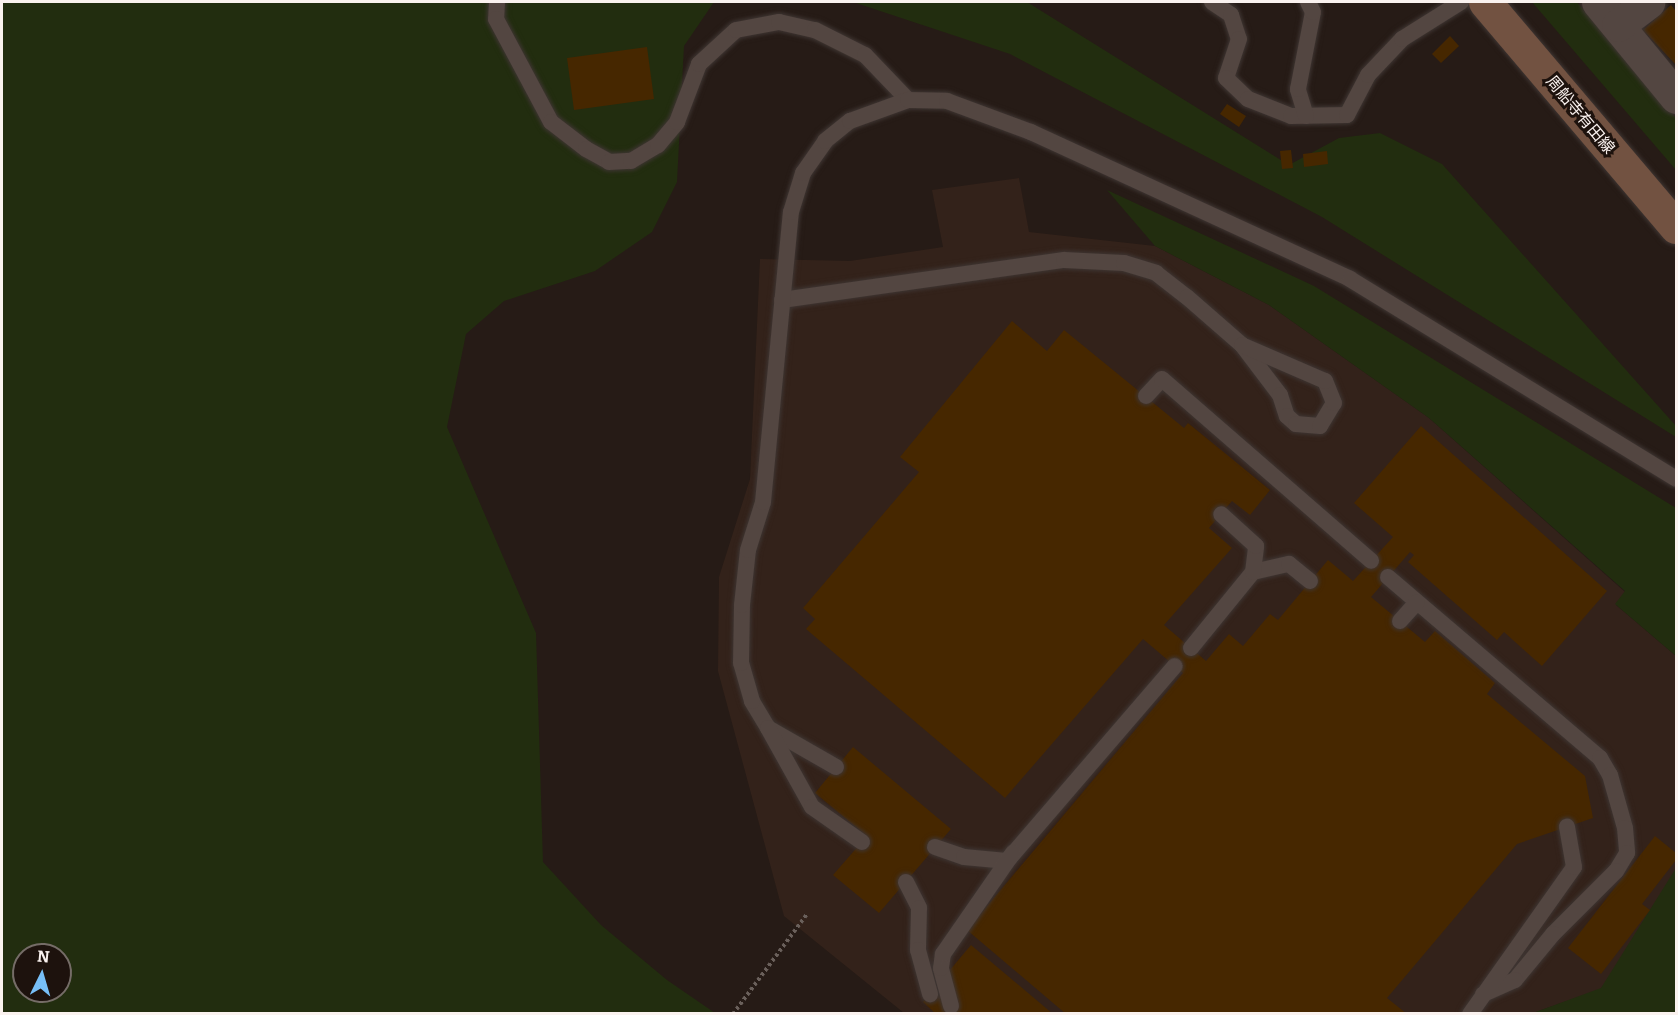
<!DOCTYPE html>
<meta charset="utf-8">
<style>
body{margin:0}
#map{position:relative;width:1678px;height:1015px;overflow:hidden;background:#261b16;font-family:Bitter,"Noto Sans JP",serif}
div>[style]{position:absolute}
.built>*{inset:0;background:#33221a}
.green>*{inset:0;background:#222d0f}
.building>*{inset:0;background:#462700}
.path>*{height:4px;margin-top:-2px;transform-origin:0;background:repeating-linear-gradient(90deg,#6a605b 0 3px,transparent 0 6px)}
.roads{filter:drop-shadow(0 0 2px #3e3532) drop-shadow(0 0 2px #3e3532)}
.lane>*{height:16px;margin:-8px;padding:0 8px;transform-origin:8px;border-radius:8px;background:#534641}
.street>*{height:33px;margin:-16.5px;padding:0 16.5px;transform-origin:16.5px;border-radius:16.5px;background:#534641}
.secondary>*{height:33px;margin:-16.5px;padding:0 16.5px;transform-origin:16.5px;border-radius:16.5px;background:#725241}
span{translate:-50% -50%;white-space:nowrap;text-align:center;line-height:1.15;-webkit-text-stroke:6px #1d120d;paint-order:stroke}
.street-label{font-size:16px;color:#faf2ef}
.frame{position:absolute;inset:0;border:3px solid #faf2ef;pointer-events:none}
.north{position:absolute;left:12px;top:943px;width:60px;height:60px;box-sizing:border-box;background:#1d120d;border:2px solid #756c67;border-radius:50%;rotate:5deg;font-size:16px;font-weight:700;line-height:24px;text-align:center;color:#faf2ef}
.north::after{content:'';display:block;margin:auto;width:21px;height:27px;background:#77bff7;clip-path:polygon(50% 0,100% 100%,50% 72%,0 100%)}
</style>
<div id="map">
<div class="built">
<div style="clip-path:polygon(1019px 178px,1029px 232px,1155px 246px,1269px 305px,1429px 418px,1625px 592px,1616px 605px,1676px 656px,1676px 878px,1601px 989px,1533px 1013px,904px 1013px,784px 916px,718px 671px,719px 577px,750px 479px,760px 259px,850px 261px,943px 247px,932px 190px)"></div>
</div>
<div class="green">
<div style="clip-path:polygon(evenodd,2px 2px,714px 2px,684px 46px,677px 182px,652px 232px,595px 271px,504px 301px,466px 334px,447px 427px,536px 633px,543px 862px,601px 925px,667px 980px,715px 1013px,2px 1014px,2px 2px,24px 955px,60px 955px,60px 991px,24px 991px,24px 955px)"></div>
<div style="clip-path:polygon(853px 2px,1027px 2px,1289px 165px,1339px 138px,1380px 133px,1442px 164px,1676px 426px,1676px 437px,1322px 217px,1010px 54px)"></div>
<div style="clip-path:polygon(1532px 2px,1577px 2px,1676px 118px,1676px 170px)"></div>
<div style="clip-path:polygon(1107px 190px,1314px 286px,1676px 508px,1676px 656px,1615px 604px,1625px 591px,1429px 418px,1269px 305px,1155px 246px)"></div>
<div style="clip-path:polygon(1676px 868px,1676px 1013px,1533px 1013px,1601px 988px)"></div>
</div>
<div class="building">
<div style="clip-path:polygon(1671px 5px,1676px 11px,1676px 65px,1643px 30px)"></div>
<div style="clip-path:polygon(1450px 36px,1459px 46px,1441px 63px,1432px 54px)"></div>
<div style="clip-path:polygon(647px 47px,654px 99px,574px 110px,567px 58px)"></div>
<div style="clip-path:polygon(1227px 104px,1246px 116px,1239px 127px,1220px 114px)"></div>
<div style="clip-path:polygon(1291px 150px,1293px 168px,1282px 169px,1280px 151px)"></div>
<div style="clip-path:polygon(1327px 151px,1328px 164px,1304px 167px,1303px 154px)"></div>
<div style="clip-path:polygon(1012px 321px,1047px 351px,1064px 330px,1184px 428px,1188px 423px,1270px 490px,1250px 515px,1232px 501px,1209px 528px,1232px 548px,1164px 625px,1206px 661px,1229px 634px,1243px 646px,1270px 614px,1278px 620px,1328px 560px,1353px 581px,1393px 537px,1354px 503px,1421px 426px,1607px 591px,1542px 666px,1504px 632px,1497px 640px,1408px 562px,1414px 555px,1410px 552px,1371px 597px,1425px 642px,1435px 631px,1495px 683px,1487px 694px,1585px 776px,1593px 818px,1517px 844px,1387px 998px,1407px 1014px,1066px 1014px,967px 930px,1183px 673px,1143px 639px,1005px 798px,806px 629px,815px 619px,803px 608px,919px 472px,900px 457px)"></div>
<div style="clip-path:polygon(853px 747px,951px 829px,879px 913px,833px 875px,867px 836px,815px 793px)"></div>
<div style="clip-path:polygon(1655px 836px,1676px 853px,1676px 860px,1642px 904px,1650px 910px,1601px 974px,1568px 948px)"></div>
<div style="clip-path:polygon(971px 945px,1053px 1014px,936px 1014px,923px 1002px)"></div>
</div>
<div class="path">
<div style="left:733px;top:1014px;width:124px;rotate:-53.5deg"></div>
</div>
<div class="roads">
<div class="lane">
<div style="left:497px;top:2px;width:17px;rotate:93deg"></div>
<div style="left:496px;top:19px;width:117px;rotate:61.9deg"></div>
<div style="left:551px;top:122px;width:44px;rotate:37.6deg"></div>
<div style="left:586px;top:149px;width:26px;rotate:29deg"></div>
<div style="left:609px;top:162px;width:22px;rotate:-3deg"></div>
<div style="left:631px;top:161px;width:31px;rotate:-31deg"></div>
<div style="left:658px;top:145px;width:30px;rotate:-50deg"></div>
<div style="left:677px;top:122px;width:62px;rotate:-69.2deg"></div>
<div style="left:699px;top:64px;width:50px;rotate:-42.6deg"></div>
<div style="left:736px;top:30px;width:44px;rotate:-10.5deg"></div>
<div style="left:779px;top:22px;width:37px;rotate:13deg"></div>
<div style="left:815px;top:30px;width:56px;rotate:26.6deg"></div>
<div style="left:865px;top:55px;width:62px;rotate:46.3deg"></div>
<div style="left:1212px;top:2px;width:23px;rotate:34deg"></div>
<div style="left:1231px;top:15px;width:25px;rotate:72deg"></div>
<div style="left:1239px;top:39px;width:41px;rotate:108.4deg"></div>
<div style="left:1226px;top:78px;width:30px;rotate:44deg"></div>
<div style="left:1248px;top:99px;width:46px;rotate:21.6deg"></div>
<div style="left:1291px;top:116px;width:56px;rotate:-1deg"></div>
<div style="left:1347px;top:115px;width:45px;rotate:-62.3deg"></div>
<div style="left:1368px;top:75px;width:50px;rotate:-46.6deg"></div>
<div style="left:1402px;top:39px;width:70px;rotate:-32.1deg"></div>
<div style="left:1306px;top:116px;width:28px;rotate:-107deg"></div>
<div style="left:1298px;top:89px;width:78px;rotate:-79deg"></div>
<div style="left:1313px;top:12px;width:11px;rotate:-117deg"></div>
<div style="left:782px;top:300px;width:285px;rotate:-8.1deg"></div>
<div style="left:1064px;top:260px;width:60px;rotate:2.9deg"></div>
<div style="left:1124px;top:263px;width:34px;rotate:17deg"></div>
<div style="left:1156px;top:273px;width:39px;rotate:38deg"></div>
<div style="left:1187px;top:297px;width:73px;rotate:41.1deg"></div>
<div style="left:1242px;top:345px;width:63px;rotate:52.8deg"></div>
<div style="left:1280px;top:395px;width:22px;rotate:72deg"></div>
<div style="left:1287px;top:416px;width:12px;rotate:42deg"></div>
<div style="left:1296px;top:424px;width:24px;rotate:5deg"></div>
<div style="left:1320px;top:426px;width:27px;rotate:-59deg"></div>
<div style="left:1334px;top:403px;width:24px;rotate:-112deg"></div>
<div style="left:1325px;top:381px;width:90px;rotate:-156.6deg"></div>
<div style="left:1146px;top:396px;width:23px;rotate:-47deg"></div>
<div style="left:1162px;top:379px;width:277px;rotate:41deg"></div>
<div style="left:1253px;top:572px;width:37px;rotate:-13deg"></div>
<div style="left:1289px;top:564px;width:27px;rotate:39deg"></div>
<div style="left:1388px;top:577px;width:279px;rotate:40.5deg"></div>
<div style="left:1600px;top:758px;width:20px;rotate:60deg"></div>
<div style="left:1610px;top:775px;width:55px;rotate:74.2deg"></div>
<div style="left:1625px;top:828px;width:25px;rotate:85deg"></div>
<div style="left:1627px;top:853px;width:21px;rotate:121deg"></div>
<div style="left:1616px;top:871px;width:89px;rotate:135deg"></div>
<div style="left:1553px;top:934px;width:60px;rotate:129.6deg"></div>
<div style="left:1515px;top:980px;width:35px;rotate:156deg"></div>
<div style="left:1400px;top:621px;width:25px;rotate:-48deg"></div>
<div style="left:1191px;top:648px;width:98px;rotate:-50.8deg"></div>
<div style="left:1253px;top:572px;width:26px;rotate:-83deg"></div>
<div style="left:1256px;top:546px;width:47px;rotate:-137.6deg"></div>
<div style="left:768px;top:728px;width:31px;rotate:-121deg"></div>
<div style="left:752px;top:701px;width:40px;rotate:-106deg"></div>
<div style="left:741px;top:663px;width:58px;rotate:-89deg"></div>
<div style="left:742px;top:605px;width:55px;rotate:-83.8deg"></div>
<div style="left:748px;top:550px;width:50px;rotate:-72.6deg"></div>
<div style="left:763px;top:502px;width:291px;rotate:-84.5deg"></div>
<div style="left:791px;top:212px;width:41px;rotate:-72.9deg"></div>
<div style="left:803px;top:173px;width:39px;rotate:-55deg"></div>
<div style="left:825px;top:141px;width:32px;rotate:-39deg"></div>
<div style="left:850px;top:121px;width:62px;rotate:-19.9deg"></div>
<div style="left:908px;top:100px;width:39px;rotate:1deg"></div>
<div style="left:947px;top:101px;width:90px;rotate:20.3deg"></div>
<div style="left:1031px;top:132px;width:351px;rotate:24.7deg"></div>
<div style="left:1350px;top:279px;width:382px;rotate:31.5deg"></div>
<div style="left:836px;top:767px;width:78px;rotate:-150.2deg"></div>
<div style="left:768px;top:728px;width:90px;rotate:60.9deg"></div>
<div style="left:812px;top:807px;width:61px;rotate:35deg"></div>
<div style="left:935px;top:847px;width:31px;rotate:19deg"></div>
<div style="left:964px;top:857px;width:43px;rotate:5.3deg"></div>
<div style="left:1007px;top:861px;width:257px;rotate:-49.3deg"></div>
<div style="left:906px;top:882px;width:29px;rotate:63deg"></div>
<div style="left:919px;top:908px;width:42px;rotate:91.4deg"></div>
<div style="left:918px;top:950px;width:46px;rotate:74.7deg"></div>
<div style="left:951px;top:1006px;width:39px;rotate:-105deg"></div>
<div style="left:941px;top:968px;width:14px;rotate:-82deg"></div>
<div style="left:943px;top:954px;width:123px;rotate:-55.3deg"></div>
<div style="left:1470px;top:1014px;width:180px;rotate:-54.7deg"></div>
<div style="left:1574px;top:867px;width:41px;rotate:-99.9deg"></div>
</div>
<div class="street">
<div style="left:1598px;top:2px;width:123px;rotate:50.6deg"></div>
<div style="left:1618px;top:25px;width:38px;rotate:-37deg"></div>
</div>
<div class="secondary">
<div style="left:1485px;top:2px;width:295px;rotate:49.7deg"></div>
</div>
</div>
<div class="street-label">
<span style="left:1580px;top:115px;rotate:50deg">周船寺有田線</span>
</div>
<div class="frame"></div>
<div class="north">N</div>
</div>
